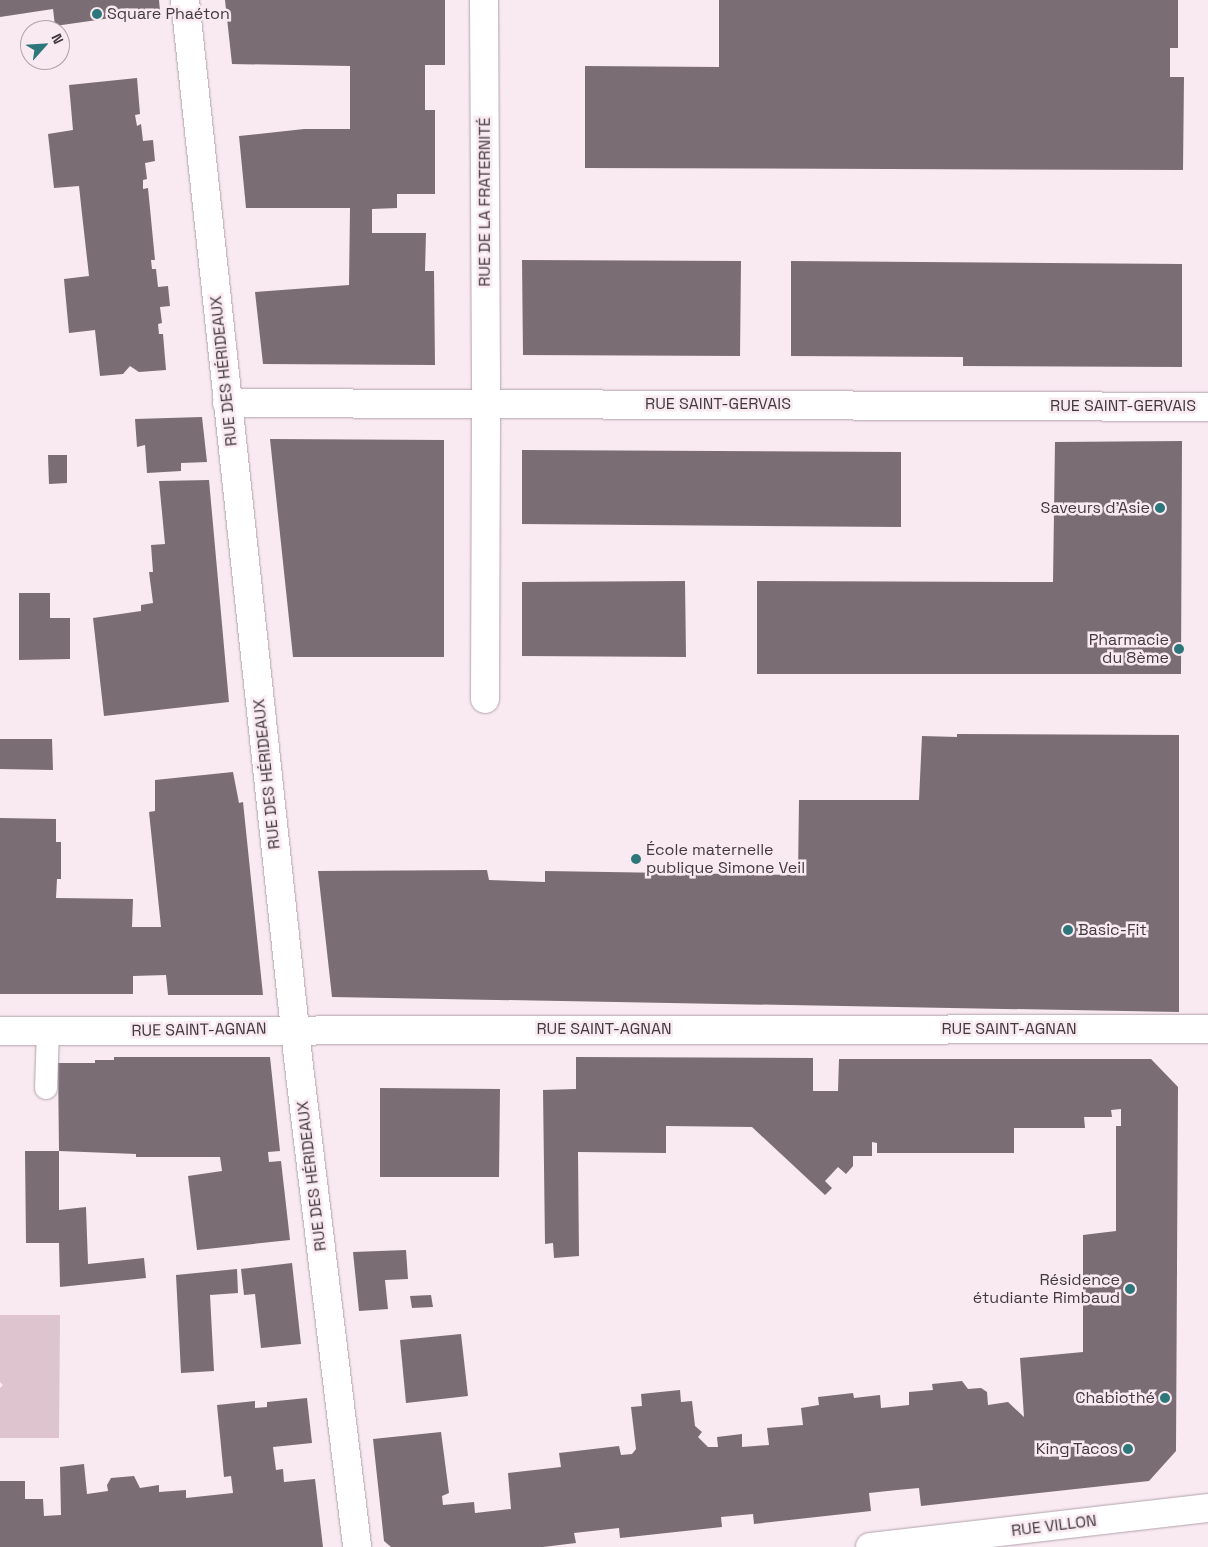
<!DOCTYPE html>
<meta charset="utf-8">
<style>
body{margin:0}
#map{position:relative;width:1208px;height:1547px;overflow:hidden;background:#f9e9f1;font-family:"Space Grotesk",sans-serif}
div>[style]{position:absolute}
.green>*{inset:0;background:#ddc4cf}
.building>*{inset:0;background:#7b6d74}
.roads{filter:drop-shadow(0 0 1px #b2a3aa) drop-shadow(0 0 1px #b2a3aa)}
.service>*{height:22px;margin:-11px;padding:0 11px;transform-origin:11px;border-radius:11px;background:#fff}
.pedestrian>*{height:28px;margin:-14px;padding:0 14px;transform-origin:14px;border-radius:14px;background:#fff}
.minor>*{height:28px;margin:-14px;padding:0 14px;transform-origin:14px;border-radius:14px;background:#fff}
.dots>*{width:14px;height:14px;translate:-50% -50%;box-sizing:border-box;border:2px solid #f9e9f1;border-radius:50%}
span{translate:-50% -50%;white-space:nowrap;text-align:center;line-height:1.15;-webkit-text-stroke:5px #f9e9f1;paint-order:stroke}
.poi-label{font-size:16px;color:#413a3d}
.left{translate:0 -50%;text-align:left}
.right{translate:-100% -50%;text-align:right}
.street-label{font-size:16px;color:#413a3d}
.north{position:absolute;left:20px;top:20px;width:50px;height:50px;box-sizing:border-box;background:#f9e9f1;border:1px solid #afa3a9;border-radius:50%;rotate:64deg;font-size:14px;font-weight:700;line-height:20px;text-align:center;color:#413a3d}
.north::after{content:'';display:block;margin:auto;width:18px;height:22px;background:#2d777a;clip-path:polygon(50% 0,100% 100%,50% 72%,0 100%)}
</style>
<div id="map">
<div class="green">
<div style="clip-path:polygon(0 1315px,60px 1315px,59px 1438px,0 1438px,0 1388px,3px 1385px,0 1382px)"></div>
</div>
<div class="building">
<div style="clip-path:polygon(0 0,159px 0,160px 11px,55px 26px,53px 9px,0 17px)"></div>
<div style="clip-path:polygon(225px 0,445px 0,445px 65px,425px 65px,425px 110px,435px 110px,435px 194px,397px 194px,397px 208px,372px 209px,372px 233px,426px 233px,425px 271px,434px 271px,435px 365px,263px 364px,255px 292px,349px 285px,350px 208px,246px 208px,239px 136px,304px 129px,350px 129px,350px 66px,232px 64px)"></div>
<div style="clip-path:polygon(719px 0,1178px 0,1178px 48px,1170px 48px,1170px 77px,1184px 77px,1183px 170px,585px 168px,585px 66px,719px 67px)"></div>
<div style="clip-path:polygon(137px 78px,140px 114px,135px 115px,137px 126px,141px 124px,143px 141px,153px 140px,155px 161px,145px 163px,147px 179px,143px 180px,143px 189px,148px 188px,155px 260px,151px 260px,152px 269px,156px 269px,158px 287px,168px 286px,170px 306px,160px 307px,162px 323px,158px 324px,159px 334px,163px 334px,166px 370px,139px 372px,130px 366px,123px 374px,100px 376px,95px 330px,69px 333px,64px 279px,89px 276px,82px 214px,79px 186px,54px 188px,48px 134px,73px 130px,69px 85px)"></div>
<div style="clip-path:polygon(522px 260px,741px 261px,740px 356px,523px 355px)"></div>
<div style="clip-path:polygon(791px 261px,1182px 264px,1182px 367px,963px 366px,963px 357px,791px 356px)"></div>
<div style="clip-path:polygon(202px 417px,207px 462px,181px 463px,181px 471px,147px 473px,145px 445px,137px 447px,135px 419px)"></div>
<div style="clip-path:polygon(270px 439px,444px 440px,444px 657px,293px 657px)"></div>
<div style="clip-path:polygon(1182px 441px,1181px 674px,757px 674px,757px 581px,1053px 582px,1055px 442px)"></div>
<div style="clip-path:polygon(522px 450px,901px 452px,901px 527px,522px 524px)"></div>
<div style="clip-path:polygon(48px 455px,67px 455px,67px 483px,49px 484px)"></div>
<div style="clip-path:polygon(209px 480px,229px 702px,104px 716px,93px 618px,141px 611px,141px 605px,153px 603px,149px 572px,153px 572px,151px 545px,165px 544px,159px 481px)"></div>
<div style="clip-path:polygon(685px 581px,686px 657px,522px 656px,522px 582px)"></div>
<div style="clip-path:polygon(19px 593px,50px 593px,50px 618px,70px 618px,70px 659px,19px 660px)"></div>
<div style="clip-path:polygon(957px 734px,1179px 735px,1179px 1012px,332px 997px,318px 871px,487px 870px,489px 880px,545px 882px,545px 871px,798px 875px,799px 800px,919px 800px,922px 736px,957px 737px)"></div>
<div style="clip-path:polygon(0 739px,52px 739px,53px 770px,0 769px)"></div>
<div style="clip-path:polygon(233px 772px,239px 803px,243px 802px,263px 995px,168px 995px,166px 975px,133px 976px,133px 994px,0 994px,0 818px,56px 819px,56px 842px,61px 842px,61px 879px,57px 879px,56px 898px,133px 899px,132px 927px,161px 927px,149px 812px,155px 811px,155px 780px)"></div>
<div style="clip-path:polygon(114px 1057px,270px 1057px,280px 1151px,268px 1152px,269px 1162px,281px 1161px,290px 1240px,197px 1250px,188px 1176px,222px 1171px,220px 1157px,136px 1157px,136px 1154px,59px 1151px,58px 1063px,95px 1063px,95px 1060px,114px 1060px)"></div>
<div style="clip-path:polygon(576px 1057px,813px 1058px,813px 1091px,838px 1091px,839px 1059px,1151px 1059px,1178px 1087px,1176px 1451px,1149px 1481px,921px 1506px,919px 1488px,897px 1490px,869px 1493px,871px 1511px,754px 1524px,753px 1514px,721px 1517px,722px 1527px,620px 1538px,619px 1528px,574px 1533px,576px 1543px,543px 1547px,391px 1547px,384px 1541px,373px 1439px,441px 1432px,449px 1493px,442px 1496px,443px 1505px,474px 1502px,475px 1513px,511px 1509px,508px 1473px,561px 1467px,559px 1453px,619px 1446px,621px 1455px,632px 1454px,636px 1449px,631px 1407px,642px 1406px,641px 1394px,680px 1390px,681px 1402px,692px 1401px,695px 1426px,702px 1432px,698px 1437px,708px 1447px,718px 1447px,717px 1437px,742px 1434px,742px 1447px,769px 1445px,767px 1428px,803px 1425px,801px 1408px,819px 1405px,818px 1397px,853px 1393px,854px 1398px,880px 1395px,881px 1408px,909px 1405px,909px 1392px,933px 1390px,932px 1384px,962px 1381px,968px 1389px,981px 1388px,987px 1392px,988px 1405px,1008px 1402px,1024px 1417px,1020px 1358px,1083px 1352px,1083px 1235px,1116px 1231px,1116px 1126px,1121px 1126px,1121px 1109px,1111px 1110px,1112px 1117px,1084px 1117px,1085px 1128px,1014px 1128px,1014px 1153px,877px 1153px,877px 1143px,872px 1142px,872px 1156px,853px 1156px,853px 1166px,846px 1174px,838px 1167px,825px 1181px,832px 1188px,825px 1195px,752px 1127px,666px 1126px,666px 1153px,578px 1152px,579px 1256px,554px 1258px,553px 1243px,545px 1244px,543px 1090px,576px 1089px)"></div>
<div style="clip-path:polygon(380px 1088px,500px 1089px,499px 1177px,380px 1177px)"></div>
<div style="clip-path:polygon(25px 1151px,59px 1151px,59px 1210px,86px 1207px,88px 1264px,144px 1258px,146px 1278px,60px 1287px,59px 1243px,26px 1243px)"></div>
<div style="clip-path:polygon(406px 1250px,408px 1279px,385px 1280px,388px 1309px,359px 1311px,353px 1252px)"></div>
<div style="clip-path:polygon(292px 1263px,301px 1344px,261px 1348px,255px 1294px,244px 1295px,241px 1269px)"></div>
<div style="clip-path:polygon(237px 1269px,238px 1293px,210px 1295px,214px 1371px,181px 1373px,176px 1275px)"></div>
<div style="clip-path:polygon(431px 1295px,433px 1307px,412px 1308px,410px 1296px)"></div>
<div style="clip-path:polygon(461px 1334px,468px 1396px,406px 1403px,400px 1340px)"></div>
<div style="clip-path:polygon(307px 1398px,312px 1443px,273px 1447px,276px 1470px,283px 1469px,284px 1482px,315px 1479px,323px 1547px,0 1547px,0 1481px,25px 1481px,25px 1499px,43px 1499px,44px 1516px,61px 1515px,60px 1467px,84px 1464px,87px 1494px,108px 1491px,107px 1485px,111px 1478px,134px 1476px,140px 1488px,159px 1485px,159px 1492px,186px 1490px,186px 1498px,233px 1493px,231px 1476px,224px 1477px,217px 1405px,255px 1401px,255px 1408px,267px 1407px,267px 1402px)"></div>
</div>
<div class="roads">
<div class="service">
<div style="left:46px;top:1088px;width:57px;rotate:-88deg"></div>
</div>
<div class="pedestrian">
<div style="left:485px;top:699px;width:296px;rotate:-89.8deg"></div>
</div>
<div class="minor">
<div style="left:185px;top:0;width:1064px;rotate:83.9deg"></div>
<div style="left:298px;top:1058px;width:493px;rotate:83.1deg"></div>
<div style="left:484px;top:0;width:403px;rotate:89.7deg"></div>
<div style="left:227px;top:403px;width:981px;rotate:0.23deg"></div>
<div style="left:0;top:1031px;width:1208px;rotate:-0.09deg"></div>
<div style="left:870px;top:1547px;width:340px;rotate:-6.6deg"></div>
</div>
</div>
<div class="dots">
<div style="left:97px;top:14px;background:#2d777a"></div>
<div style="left:1160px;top:508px;background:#2d777a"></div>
<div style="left:1179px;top:649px;background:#2d777a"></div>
<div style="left:636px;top:859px;background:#2d777a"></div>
<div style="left:1068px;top:930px;background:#2d777a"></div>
<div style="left:1130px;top:1289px;background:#2d777a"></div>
<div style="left:1165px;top:1398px;background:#2d777a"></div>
<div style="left:1128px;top:1449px;background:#2d777a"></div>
</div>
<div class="poi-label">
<span class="left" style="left:107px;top:14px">Square Phaéton</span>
<span class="right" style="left:1150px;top:508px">Saveurs d'Asie</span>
<span class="right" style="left:1169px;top:649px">Pharmacie<br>du 8ème</span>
<span class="left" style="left:646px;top:859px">École maternelle<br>publique Simone Veil</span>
<span class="left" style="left:1078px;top:930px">Basic-Fit</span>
<span class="right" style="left:1120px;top:1289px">Résidence<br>étudiante Rimbaud</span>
<span class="right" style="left:1155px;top:1398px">Chabiothé</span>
<span class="right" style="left:1118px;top:1449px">King Tacos</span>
</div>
<div class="street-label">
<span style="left:485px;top:202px;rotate:-90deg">RUE DE LA FRATERNITÉ</span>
<span style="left:224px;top:371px;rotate:-96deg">RUE DES HÉRIDEAUX</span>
<span style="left:718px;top:404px">RUE SAINT-GERVAIS</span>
<span style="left:1123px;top:406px">RUE SAINT-GERVAIS</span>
<span style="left:267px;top:774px;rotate:-96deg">RUE DES HÉRIDEAUX</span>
<span style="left:604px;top:1029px">RUE SAINT-AGNAN</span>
<span style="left:1009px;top:1029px">RUE SAINT-AGNAN</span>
<span style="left:199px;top:1030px;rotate:-1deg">RUE SAINT-AGNAN</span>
<span style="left:312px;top:1176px;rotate:-97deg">RUE DES HÉRIDEAUX</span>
<span style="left:1054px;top:1526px;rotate:-7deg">RUE VILLON</span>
</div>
<div class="north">N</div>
</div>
